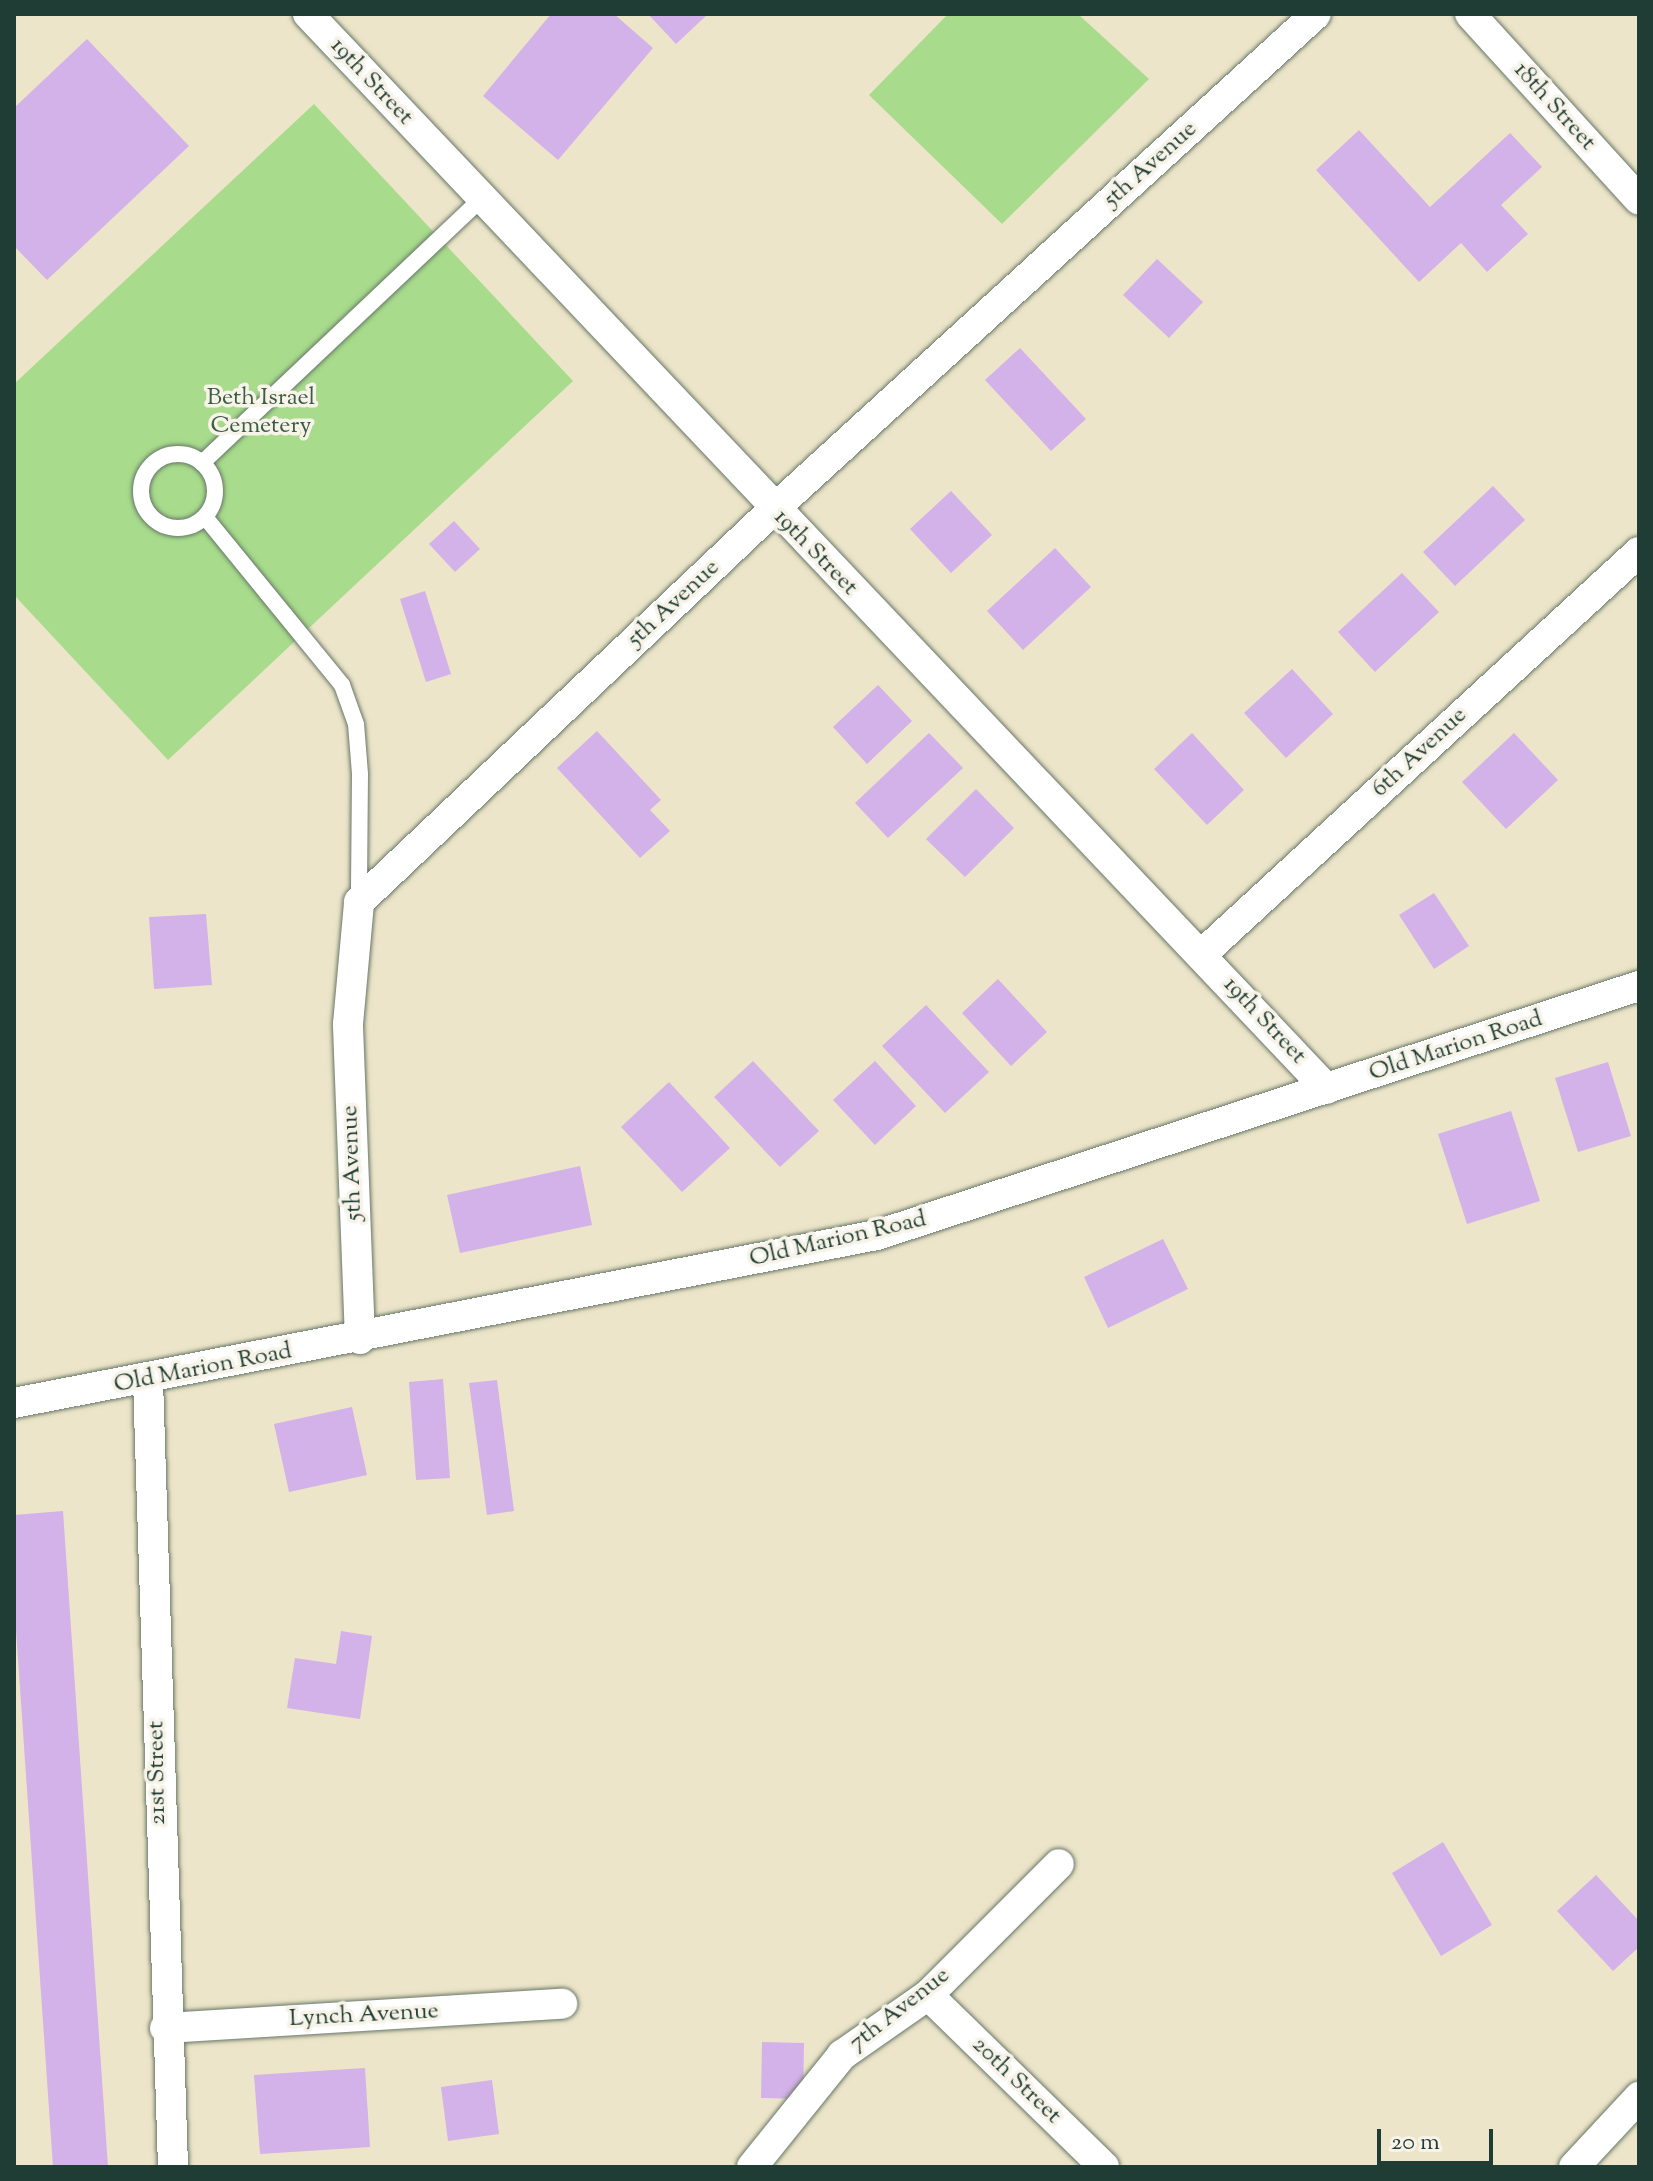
<!DOCTYPE html>
<style>
body{margin:0}
#map{position:relative;width:1653px;height:2181px;overflow:hidden;background:#ede5c9;font-family:"Sorts Mill Goudy",serif}
div>[style]{position:absolute}
.green>*{inset:0;background:#a8dc8c}
.building>*{inset:0;background:#d3b1e9}
.roads{filter:drop-shadow(0 0 2px #677868) drop-shadow(0 0 2px #677868)}
.service>*{height:16px;margin:-8px;padding:0 8px;transform-origin:8px;border-radius:8px;background:#fff}
.service>.ring{margin:-8px;padding:0;box-sizing:content-box;background:none;border:16px solid #fff;border-radius:50%}
.minor>*{height:30px;margin:-15px;padding:0 15px;transform-origin:15px;border-radius:15px;background:#fff}
span{translate:-50% -50%;white-space:nowrap;text-align:center;line-height:1.15;-webkit-text-stroke:7px #f7f3e8;paint-order:stroke}
.street-label{font-size:24px;color:#1f3d34}
.park-label{font-size:24px;color:#3a5d46}
.frame{position:absolute;inset:0;border:16px solid #1f3d34;pointer-events:none}
.scale{position:absolute;left:1377px;top:2129px;width:116px;height:36px;box-sizing:border-box;border:4px solid #1f3d34;border-top:0;padding-left:10px;font-size:24px;line-height:28px;white-space:nowrap;color:#1f3d34;-webkit-text-stroke:6px #f7f3e8;paint-order:stroke}
</style>
<div id="map">
<div class="green">
<div style="clip-path:polygon(948px 14px,1078px 14px,1149px 79px,1002px 224px,869px 95px)"></div>
<div style="clip-path:polygon(314px 104px,573px 381px,168px 760px,14px 595px,14px 384px)"></div>
</div>
<div class="building">
<div style="clip-path:polygon(551px 14px,614px 14px,653px 48px,558px 160px,483px 96px)"></div>
<div style="clip-path:polygon(648px 14px,708px 14px,676px 44px)"></div>
<div style="clip-path:polygon(87px 39px,189px 146px,47px 280px,14px 246px,14px 108px)"></div>
<div style="clip-path:polygon(1359px 130px,1430px 207px,1510px 133px,1542px 167px,1501px 205px,1528px 234px,1487px 272px,1461px 243px,1419px 282px,1316px 170px)"></div>
<div style="clip-path:polygon(1157px 259px,1203px 302px,1169px 338px,1123px 295px)"></div>
<div style="clip-path:polygon(1020px 348px,1086px 419px,1051px 451px,985px 380px)"></div>
<div style="clip-path:polygon(1493px 486px,1525px 520px,1455px 586px,1423px 552px)"></div>
<div style="clip-path:polygon(951px 491px,992px 535px,951px 573px,910px 529px)"></div>
<div style="clip-path:polygon(454px 521px,480px 549px,455px 572px,429px 544px)"></div>
<div style="clip-path:polygon(1055px 548px,1091px 587px,1023px 650px,987px 611px)"></div>
<div style="clip-path:polygon(1402px 573px,1439px 612px,1375px 672px,1338px 632px)"></div>
<div style="clip-path:polygon(425px 591px,451px 674px,426px 682px,400px 599px)"></div>
<div style="clip-path:polygon(1292px 669px,1333px 714px,1286px 758px,1244px 713px)"></div>
<div style="clip-path:polygon(878px 685px,912px 721px,867px 764px,833px 727px)"></div>
<div style="clip-path:polygon(597px 731px,661px 800px,650px 810px,670px 831px,640px 858px,557px 768px)"></div>
<div style="clip-path:polygon(929px 733px,963px 768px,888px 838px,855px 803px)"></div>
<div style="clip-path:polygon(1192px 733px,1244px 790px,1207px 825px,1154px 769px)"></div>
<div style="clip-path:polygon(1514px 733px,1558px 780px,1506px 829px,1462px 782px)"></div>
<div style="clip-path:polygon(976px 789px,1014px 828px,965px 877px,926px 839px)"></div>
<div style="clip-path:polygon(1434px 893px,1469px 946px,1434px 969px,1399px 915px)"></div>
<div style="clip-path:polygon(206px 914px,212px 985px,154px 989px,149px 917px)"></div>
<div style="clip-path:polygon(998px 979px,1047px 1032px,1011px 1066px,962px 1013px)"></div>
<div style="clip-path:polygon(926px 1005px,989px 1072px,945px 1113px,882px 1046px)"></div>
<div style="clip-path:polygon(753px 1061px,819px 1131px,780px 1167px,714px 1097px)"></div>
<div style="clip-path:polygon(875px 1061px,916px 1106px,875px 1145px,833px 1100px)"></div>
<div style="clip-path:polygon(1608px 1062px,1631px 1136px,1578px 1152px,1555px 1078px)"></div>
<div style="clip-path:polygon(669px 1082px,730px 1148px,682px 1192px,621px 1127px)"></div>
<div style="clip-path:polygon(1511px 1111px,1540px 1201px,1467px 1224px,1438px 1134px)"></div>
<div style="clip-path:polygon(580px 1166px,592px 1225px,460px 1253px,447px 1195px)"></div>
<div style="clip-path:polygon(1163px 1239px,1188px 1289px,1108px 1328px,1084px 1277px)"></div>
<div style="clip-path:polygon(443px 1379px,450px 1478px,416px 1480px,409px 1382px)"></div>
<div style="clip-path:polygon(497px 1380px,514px 1511px,487px 1515px,469px 1383px)"></div>
<div style="clip-path:polygon(352px 1407px,367px 1475px,289px 1492px,274px 1424px)"></div>
<div style="clip-path:polygon(63px 1511px,108px 2167px,53px 2167px,14px 1601px,14px 1515px)"></div>
<div style="clip-path:polygon(341px 1631px,372px 1636px,360px 1719px,287px 1708px,295px 1658px,336px 1664px)"></div>
<div style="clip-path:polygon(1443px 1842px,1492px 1925px,1441px 1956px,1392px 1873px)"></div>
<div style="clip-path:polygon(1596px 1875px,1639px 1921px,1639px 1947px,1613px 1971px,1557px 1911px)"></div>
<div style="clip-path:polygon(762px 2042px,804px 2043px,803px 2099px,761px 2098px)"></div>
<div style="clip-path:polygon(365px 2068px,370px 2147px,260px 2154px,254px 2075px)"></div>
<div style="clip-path:polygon(492px 2080px,499px 2134px,448px 2141px,441px 2087px)"></div>
</div>
<div class="roads">
<div class="service">
<div class="ring" style="left:141px;top:454px;width:58px;height:58px"></div>
<div style="left:202px;top:463px;width:384px;rotate:-43.4deg"></div>
<div style="left:205px;top:517px;width:217px;rotate:50.8deg"></div>
<div style="left:342px;top:685px;width:41px;rotate:70.3deg"></div>
<div style="left:356px;top:724px;width:50px;rotate:85.4deg"></div>
<div style="left:360px;top:774px;width:126px;rotate:90.5deg"></div>
</div>
<div class="minor">
<div style="left:308px;top:14px;width:1481px;rotate:46.53deg"></div>
<div style="left:1470px;top:14px;width:251px;rotate:47.7deg"></div>
<div style="left:1201px;top:955px;width:595px;rotate:-42.62deg"></div>
<div style="left:360px;top:1339px;width:315px;rotate:-92.2deg"></div>
<div style="left:348px;top:1024px;width:122px;rotate:-84.8deg"></div>
<div style="left:359px;top:902px;width:570px;rotate:-43.44deg"></div>
<div style="left:773px;top:510px;width:735px;rotate:-42.41deg"></div>
<div style="left:148px;top:1380px;width:787px;rotate:88.18deg"></div>
<div style="left:14px;top:1403px;width:879px;rotate:-11.02deg"></div>
<div style="left:877px;top:1235px;width:802px;rotate:-18.1deg"></div>
<div style="left:928px;top:1995px;width:246px;rotate:44.3deg"></div>
<div style="left:165px;top:2028px;width:398px;rotate:-3.5deg"></div>
<div style="left:752px;top:2167px;width:144px;rotate:-51.2deg"></div>
<div style="left:842px;top:2055px;width:105px;rotate:-34.9deg"></div>
<div style="left:928px;top:1995px;width:185px;rotate:-45deg"></div>
<div style="left:1574px;top:2167px;width:96px;rotate:-47.1deg"></div>
</div>
</div>
<div class="street-label">
<span style="left:371px;top:82px;rotate:47deg">19th Street</span>
<span style="left:1554px;top:107px;rotate:48deg">18th Street</span>
<span style="left:1151px;top:165px;rotate:-42deg">5th Avenue</span>
<span style="left:815px;top:553px;rotate:46deg">19th Street</span>
<span style="left:674px;top:604px;rotate:-43deg">5th Avenue</span>
<span style="left:1420px;top:753px;rotate:-43deg">6th Avenue</span>
<span style="left:1264px;top:1021px;rotate:47deg">19th Street</span>
<span style="left:1456px;top:1047px;rotate:-18deg">Old Marion Road</span>
<span style="left:353px;top:1163px;rotate:-92deg">5th Avenue</span>
<span style="left:838px;top:1240px;rotate:-13deg">Old Marion Road</span>
<span style="left:203px;top:1369px;rotate:-11deg">Old Marion Road</span>
<span style="left:158px;top:1773px;rotate:-91deg">21st Street</span>
<span style="left:900px;top:2010px;rotate:-38deg">7th Avenue</span>
<span style="left:364px;top:2016px;rotate:-3deg">Lynch Avenue</span>
<span style="left:1016px;top:2081px;rotate:44deg">20th Street</span>
</div>
<div class="park-label">
<span style="left:261px;top:413px">Beth Israel<br>Cemetery</span>
</div>
<div class="frame"></div>
<div class="scale">20 m</div>
</div>
